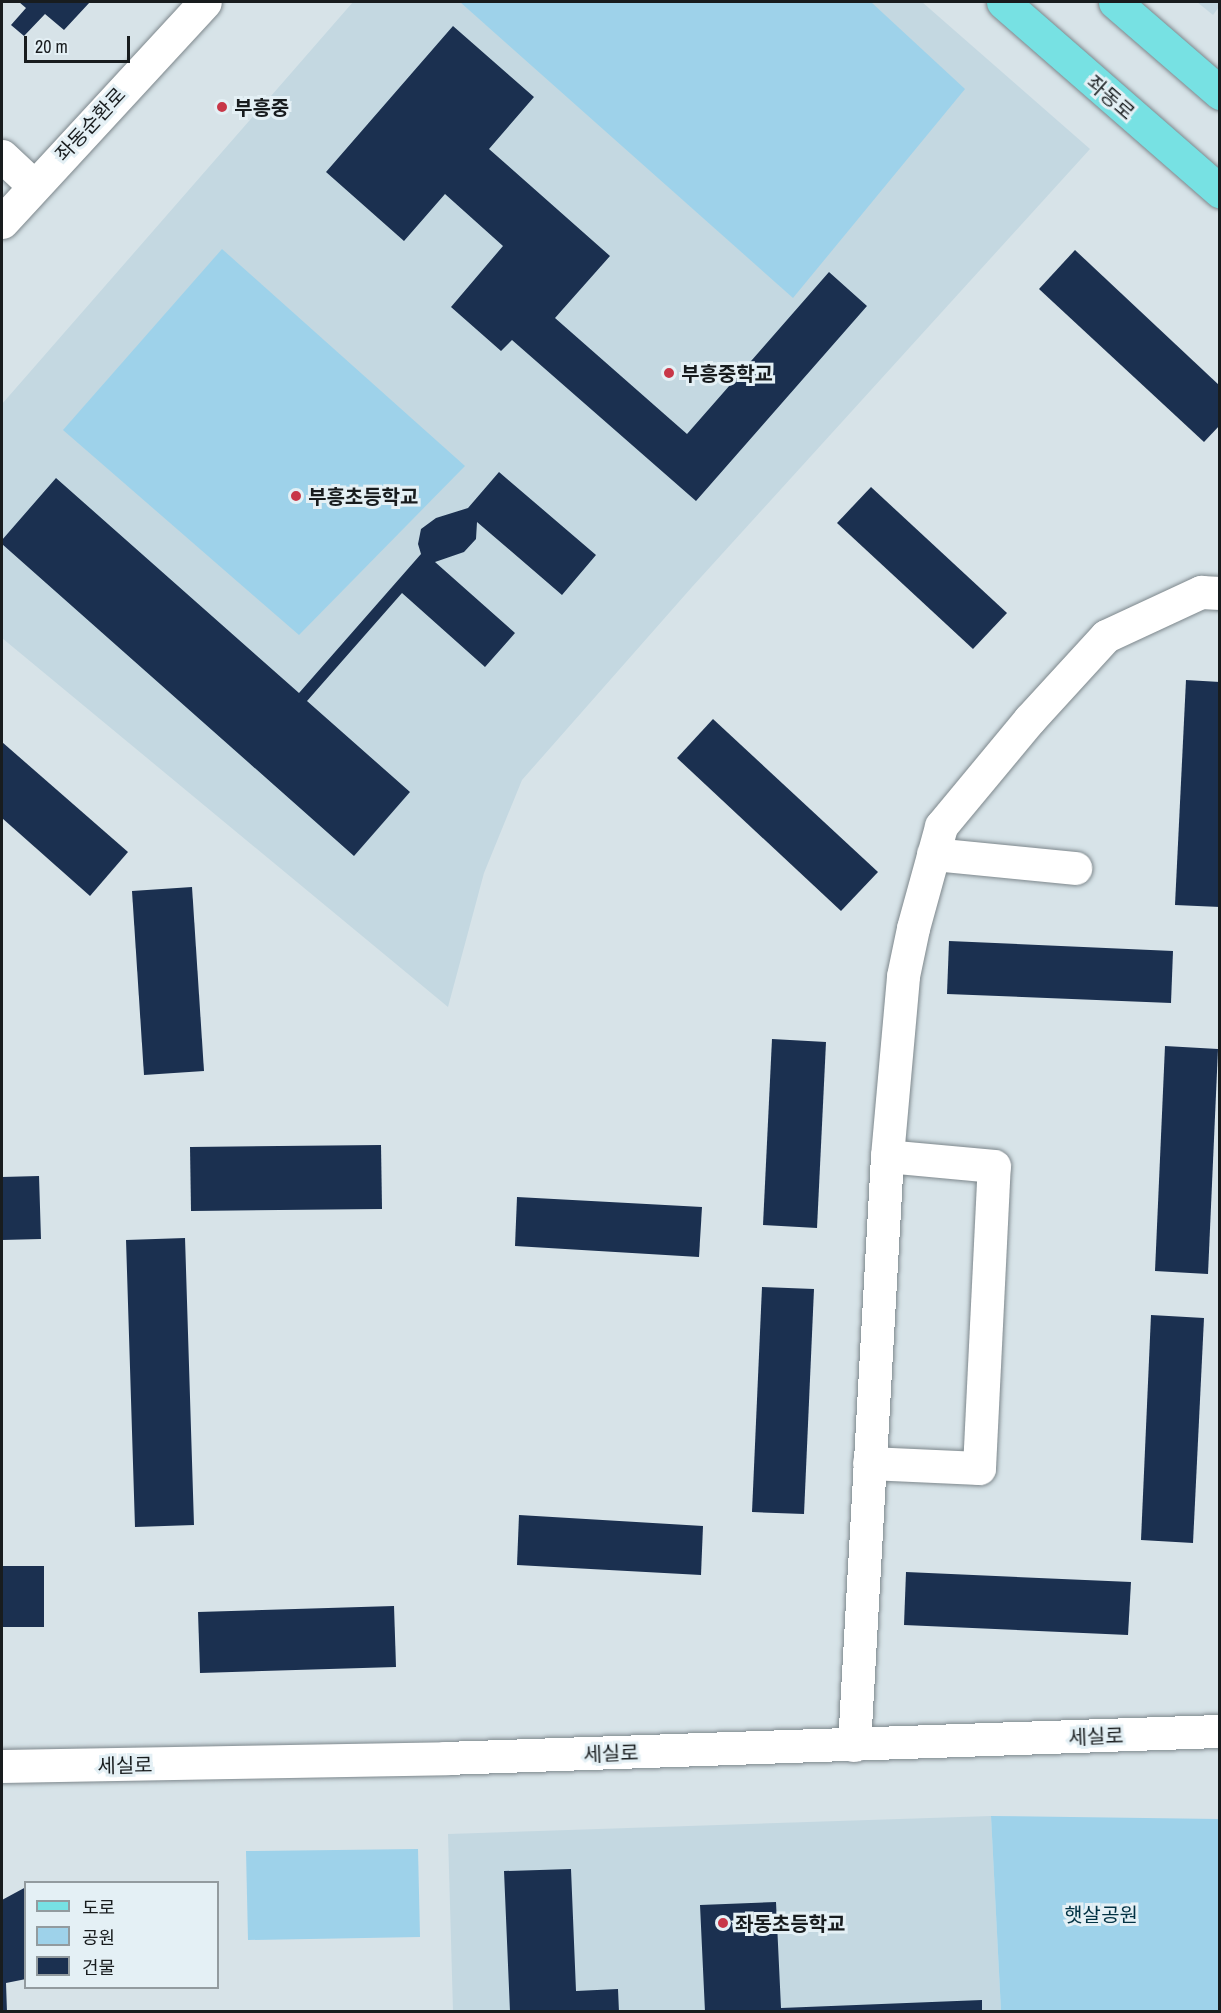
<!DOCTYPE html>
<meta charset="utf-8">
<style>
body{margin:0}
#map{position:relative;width:1221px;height:2013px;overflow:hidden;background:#d7e3e8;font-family:"Archivo Narrow","Noto Sans KR",sans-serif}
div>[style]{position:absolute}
.built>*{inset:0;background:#c4d8e1}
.green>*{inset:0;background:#9ed2ea}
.building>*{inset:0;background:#1b3050}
.roads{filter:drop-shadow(0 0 2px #7d878c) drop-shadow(0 0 2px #7d878c)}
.minor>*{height:33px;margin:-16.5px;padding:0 16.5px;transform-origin:16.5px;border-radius:16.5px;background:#fff}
.major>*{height:33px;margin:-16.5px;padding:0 16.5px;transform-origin:16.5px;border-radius:16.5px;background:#77e1e3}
.dots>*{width:16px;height:16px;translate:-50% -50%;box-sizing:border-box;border:3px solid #e4f0f5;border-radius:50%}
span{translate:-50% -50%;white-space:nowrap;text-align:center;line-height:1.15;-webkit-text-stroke:6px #e4f0f5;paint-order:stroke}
.street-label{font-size:20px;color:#181c1e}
.poi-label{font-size:20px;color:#181c1e;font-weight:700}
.left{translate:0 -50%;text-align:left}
.park-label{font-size:20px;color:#023243}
.frame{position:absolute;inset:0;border:3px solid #181c1e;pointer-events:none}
.legend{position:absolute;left:24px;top:1881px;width:195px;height:108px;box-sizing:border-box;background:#e4f0f5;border:2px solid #929b9f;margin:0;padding:8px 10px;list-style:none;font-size:18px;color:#181c1e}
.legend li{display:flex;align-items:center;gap:12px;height:30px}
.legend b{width:30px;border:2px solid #929b9f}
.scale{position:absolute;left:24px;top:36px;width:106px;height:27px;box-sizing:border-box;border:3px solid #181c1e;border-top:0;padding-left:8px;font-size:18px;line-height:21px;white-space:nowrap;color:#181c1e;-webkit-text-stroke:4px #e4f0f5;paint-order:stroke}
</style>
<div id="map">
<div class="built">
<div style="clip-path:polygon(353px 2px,922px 2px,1090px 149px,692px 587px,522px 780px,484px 873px,448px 1007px,2px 638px,2px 404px)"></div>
<div style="clip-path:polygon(1197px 2px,1219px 2px,1219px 7px,1213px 15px)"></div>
<div style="clip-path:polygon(991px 1816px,1001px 2011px,453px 2011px,448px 1834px)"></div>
</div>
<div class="green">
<div style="clip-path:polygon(460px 2px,871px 2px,965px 89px,793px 298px)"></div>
<div style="clip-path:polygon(222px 249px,465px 466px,299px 635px,63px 430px)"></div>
<div style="clip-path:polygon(991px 1816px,1219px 1819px,1219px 2011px,1001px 2011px)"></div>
<div style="clip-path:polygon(418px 1849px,420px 1937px,248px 1940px,246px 1851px)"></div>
</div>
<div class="building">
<div style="clip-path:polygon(19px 2px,90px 2px,64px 30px,45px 14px,24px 36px,11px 25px,26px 8px)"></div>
<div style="clip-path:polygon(453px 26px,534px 97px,489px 149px,610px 256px,555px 318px,687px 434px,829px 272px,867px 306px,696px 501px,512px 340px,501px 351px,451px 307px,503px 246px,445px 194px,404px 241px,326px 172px)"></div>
<div style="clip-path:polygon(1075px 250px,1220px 386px,1220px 425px,1204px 442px,1039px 289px)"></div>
<div style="clip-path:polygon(499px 472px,596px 555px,562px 595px,477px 522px,476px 539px,464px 552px,435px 562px,515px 633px,485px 667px,402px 593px,307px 701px,410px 792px,354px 856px,2px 544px,2px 540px,56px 478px,299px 693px,421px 554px,418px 544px,421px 529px,436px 518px,468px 508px)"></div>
<div style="clip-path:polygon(871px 487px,1007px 613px,973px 649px,837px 523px)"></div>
<div style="clip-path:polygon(1186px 680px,1220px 682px,1220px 907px,1175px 905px)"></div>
<div style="clip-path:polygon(713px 719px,878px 872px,841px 911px,677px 758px)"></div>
<div style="clip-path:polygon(2px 742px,128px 852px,90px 896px,2px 818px)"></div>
<div style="clip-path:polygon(192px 887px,204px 1071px,144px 1075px,132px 891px)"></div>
<div style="clip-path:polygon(949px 941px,1173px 951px,1171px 1003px,947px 994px)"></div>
<div style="clip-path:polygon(772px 1039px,826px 1042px,817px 1228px,763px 1225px)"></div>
<div style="clip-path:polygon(1165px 1046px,1218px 1049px,1208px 1274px,1155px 1271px)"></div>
<div style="clip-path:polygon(381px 1145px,382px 1209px,191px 1211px,190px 1147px)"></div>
<div style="clip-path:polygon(39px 1176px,41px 1239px,2px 1240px,2px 1177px)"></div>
<div style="clip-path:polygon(517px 1197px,702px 1207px,699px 1257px,515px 1246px)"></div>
<div style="clip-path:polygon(185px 1238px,194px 1525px,135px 1527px,126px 1240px)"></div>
<div style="clip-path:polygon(762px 1287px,814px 1289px,804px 1514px,752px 1512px)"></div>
<div style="clip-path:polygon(1151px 1315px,1204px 1318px,1193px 1543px,1141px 1540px)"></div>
<div style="clip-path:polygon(519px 1515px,703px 1526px,701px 1575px,517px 1565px)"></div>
<div style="clip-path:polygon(2px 1566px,44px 1566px,44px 1627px,2px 1627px)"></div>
<div style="clip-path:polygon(906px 1572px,1131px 1582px,1128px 1635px,904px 1625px)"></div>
<div style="clip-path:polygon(394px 1606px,396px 1667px,200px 1673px,198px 1612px)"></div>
<div style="clip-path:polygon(571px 1869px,576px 1991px,618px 1989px,619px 2012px,510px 2012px,504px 1871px)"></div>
<div style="clip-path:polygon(26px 1887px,26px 1979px,6px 1983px,7px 2012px,2px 2012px,2px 1900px)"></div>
<div style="clip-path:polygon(776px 1902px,781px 2008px,982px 2000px,982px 2012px,705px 2012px,700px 1905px)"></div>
</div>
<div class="roads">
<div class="minor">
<div style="left:2px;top:156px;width:42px;rotate:43.1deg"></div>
<div style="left:2px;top:222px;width:299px;rotate:-47.3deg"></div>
<div style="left:933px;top:854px;width:143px;rotate:5.6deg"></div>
<div style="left:869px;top:1463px;width:110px;rotate:2.6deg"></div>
<div style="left:979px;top:1468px;width:302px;rotate:-87.2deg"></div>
<div style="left:994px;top:1166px;width:107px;rotate:-174.7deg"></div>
<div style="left:854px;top:1745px;width:590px;rotate:-86.79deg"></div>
<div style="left:887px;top:1156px;width:181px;rotate:-84.9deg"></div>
<div style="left:903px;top:976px;width:49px;rotate:-78.2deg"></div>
<div style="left:913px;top:928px;width:106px;rotate:-74.6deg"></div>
<div style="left:941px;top:826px;width:138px;rotate:-50.3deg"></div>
<div style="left:1029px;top:720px;width:114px;rotate:-47.5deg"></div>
<div style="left:1106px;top:636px;width:105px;rotate:-24.9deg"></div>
<div style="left:1201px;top:592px;width:19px;rotate:3deg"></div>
<div style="left:2px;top:1766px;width:443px;rotate:-1deg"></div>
<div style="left:445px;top:1758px;width:775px;rotate:-2deg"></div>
</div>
<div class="major">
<div style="left:1003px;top:2px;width:288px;rotate:41.1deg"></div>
<div style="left:1115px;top:2px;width:139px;rotate:40.9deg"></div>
</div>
</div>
<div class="dots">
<div style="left:222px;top:107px;background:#c83748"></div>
<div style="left:669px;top:373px;background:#c83748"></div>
<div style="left:296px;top:496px;background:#c83748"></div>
<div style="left:723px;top:1923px;background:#c83748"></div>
</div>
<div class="street-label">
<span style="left:1111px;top:97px;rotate:41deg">좌동로</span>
<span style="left:90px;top:124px;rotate:-47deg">좌동순환로</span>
<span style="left:1096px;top:1736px;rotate:-2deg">세실로</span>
<span style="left:611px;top:1753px;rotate:-2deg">세실로</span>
<span style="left:125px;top:1765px;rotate:-1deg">세실로</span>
</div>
<div class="poi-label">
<span class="left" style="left:234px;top:107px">부흥중</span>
<span class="left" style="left:681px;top:373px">부흥중학교</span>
<span class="left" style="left:308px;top:496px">부흥초등학교</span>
<span class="left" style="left:735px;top:1923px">좌동초등학교</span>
</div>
<div class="park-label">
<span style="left:1101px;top:1914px">햇살공원</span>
</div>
<div class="frame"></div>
<ul class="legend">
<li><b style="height:8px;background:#77e1e3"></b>도로</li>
<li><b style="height:16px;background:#9ed2ea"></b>공원</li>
<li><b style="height:16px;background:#1b3050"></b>건물</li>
</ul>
<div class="scale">20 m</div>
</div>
